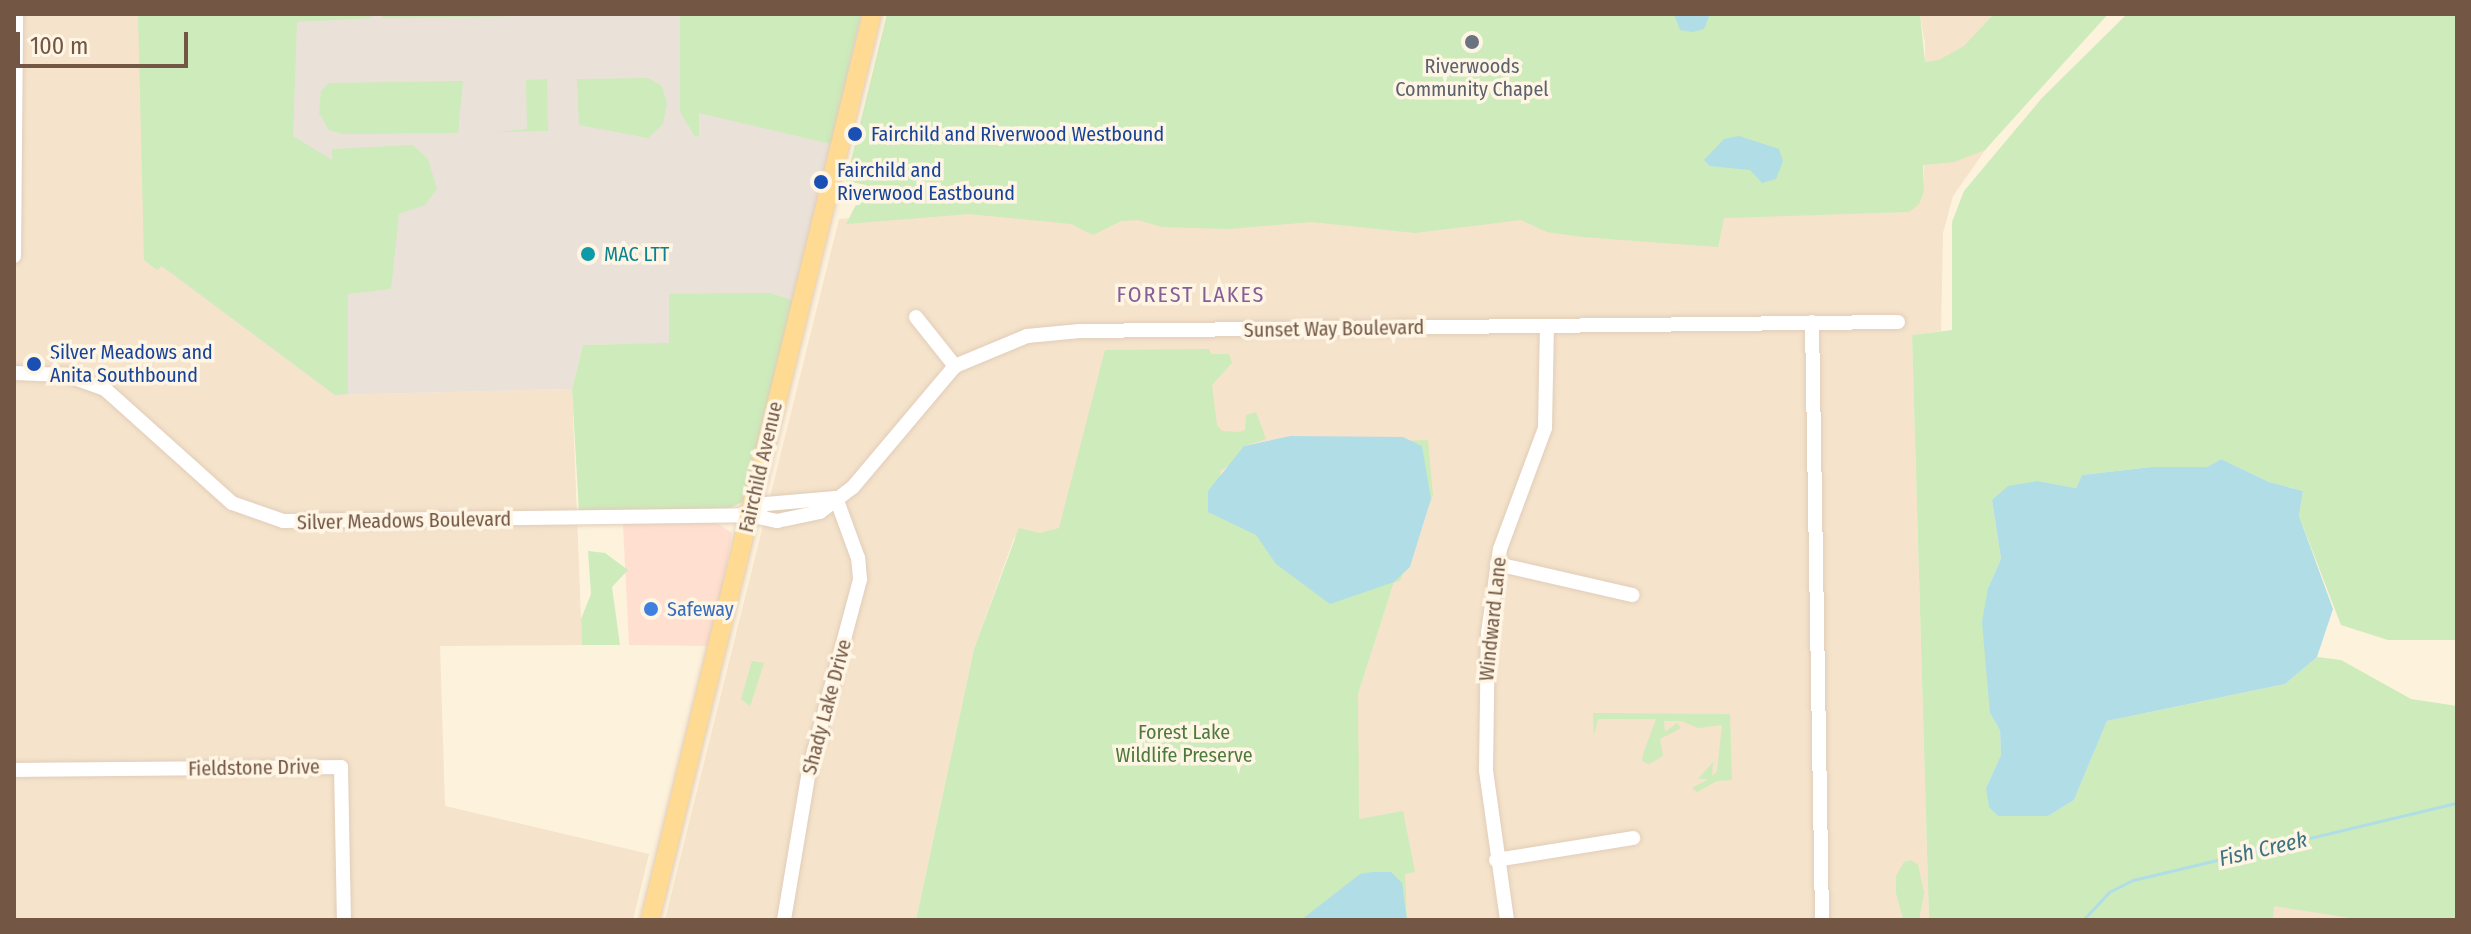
<!DOCTYPE html>
<style>
body{margin:0}
#map{position:relative;width:2471px;height:934px;overflow:hidden;background:#fdf2dc;font-family:"Fira Sans Condensed",sans-serif}
div>[style]{position:absolute}
.residential>*{inset:0;background:#f5e3cb}
.commercial>*{inset:0;background:#ffdfcf}
.industrial>*{inset:0;background:#eae2d9}
.green>*{inset:0;background:#cdebbb}
.water>*{inset:0;background:#b1dde7}
.stream>*{height:3px;margin:-1.5px;padding:0 1.5px;transform-origin:1.5px;border-radius:1.5px;background:#b1dde7}
.roads{filter:drop-shadow(0 0 2px #e1cdb9) drop-shadow(0 0 2px #e1cdb9)}
.minor>*{height:14px;margin:-7px;padding:0 7px;transform-origin:7px;border-radius:7px;background:#fff}
.major>*{height:18px;margin:-9px;padding:0 9px;transform-origin:9px;border-radius:9px;background:#ffda92}
.dots>*{width:22px;height:22px;translate:-50% -50%;box-sizing:border-box;border:4px solid #fff5e4;border-radius:50%}
span{translate:-50% -50%;white-space:nowrap;text-align:center;line-height:1.15;-webkit-text-stroke:7px #fff5e4;paint-order:stroke}
.worship-label{font-size:20px;color:#5b616d}
.transit-label{font-size:20px;color:#164399}
.left{translate:0 -50%;text-align:left}
.culture-label{font-size:20px;color:#0d838f}
.street-label{font-size:20px;color:#735744}
.shop-label{font-size:20px;color:#366cbe}
.park-label{font-size:20px;color:#4c7a3c}
.neighbourhood-label{font-size:22px;color:#875f97;letter-spacing:2px}
.water-label{font-size:22px;color:#3b7382;font-style:italic}
.frame{position:absolute;inset:0;border:16px solid #735744;pointer-events:none}
.scale{position:absolute;left:16px;top:32px;width:172px;height:36px;box-sizing:border-box;border:4px solid #735744;border-top:0;padding-left:10px;font-size:24px;line-height:28px;white-space:nowrap;color:#735744;-webkit-text-stroke:6px #fff5e4;paint-order:stroke}
</style>
<div id="map">
<div class="residential">
<div style="clip-path:polygon(14px 14px,159px 14px,335px 395px,572px 389px,582px 645px,440px 646px,445px 806px,649px 854px,633px 920px,14px 920px)"></div>
<div style="clip-path:polygon(1920px 14px,2108px 14px,1997px 133px,1953px 196px,1943px 233px,1941px 331px,1912px 335px,1929px 920px,1407px 920px,1407px 907px,1372px 872px,1345px 782px,1356px 700px,1394px 582px,1410px 567px,1431px 499px,1325px 438px,1290px 436px,1244px 446px,1201px 499px,1014px 538px,974px 649px,916px 920px,665px 920px,839px 219px,965px 210px,1607px 219px,1908px 212px,1924px 191px,1925px 44px)"></div>
<div style="clip-path:polygon(2273px 905px,2355px 916px,2363px 920px,2273px 920px)"></div>
</div>
<div class="commercial">
<div style="clip-path:polygon(714px 521px,732px 533px,712px 646px,629px 645px,623px 524px)"></div>
</div>
<div class="industrial">
<div style="clip-path:polygon(159px 14px,866px 14px,794px 301px,669px 344px,583px 345px,572px 389px,335px 395px,161px 266px)"></div>
</div>
<div class="green">
<div style="clip-path:polygon(138px 14px,371px 14px,372px 18px,297px 22px,293px 136px,332px 160px,332px 149px,413px 145px,428px 159px,437px 189px,425px 205px,399px 214px,391px 289px,348px 294px,348px 394px,335px 395px,162px 266px,157px 270px,144px 260px)"></div>
<div style="clip-path:polygon(382px 14px,676px 14px,382px 18px)"></div>
<div style="clip-path:polygon(680px 14px,861px 14px,831px 144px,699px 113px,699px 136px,695px 137px,680px 112px)"></div>
<div style="clip-path:polygon(887px 14px,1920px 14px,1925px 62px,1939px 60px,1964px 46px,1994px 14px,2108px 14px,1985px 150px,1954px 162px,1923px 165px,1924px 191px,1919px 204px,1909px 212px,1724px 218px,1718px 247px,1582px 237px,1547px 232px,1521px 220px,1415px 233px,1312px 222px,1228px 229px,1162px 227px,1138px 220px,1121px 221px,1093px 235px,1071px 224px,969px 214px,846px 224px,866px 185px,846px 181px)"></div>
<div style="clip-path:polygon(2127px 14px,2457px 14px,2457px 640px,2388px 640px,2341px 625px,2299px 516px,2303px 491px,2269px 482px,2221px 459px,2207px 467px,2151px 467px,2082px 475px,2076px 488px,2038px 481px,1992px 500px,2001px 559px,1988px 588px,1990px 713px,2000px 729px,2001px 755px,1986px 788px,1998px 816px,2048px 816px,2074px 800px,2107px 721px,2285px 684px,2317px 657px,2341px 660px,2411px 699px,2457px 706px,2457px 920px,2363px 920px,2274px 906px,2273px 920px,1929px 920px,1912px 335px,1952px 330px,1952px 222px,1964px 191px,2042px 98px)"></div>
<div style="clip-path:polygon(648px 78px,662px 86px,667px 104px,663px 124px,648px 138px,579px 125px,577px 79px)"></div>
<div style="clip-path:polygon(547px 79px,548px 131px,496px 132px,527px 129px,526px 80px)"></div>
<div style="clip-path:polygon(463px 81px,458px 133px,342px 134px,329px 130px,319px 113px,321px 91px,328px 83px)"></div>
<div style="clip-path:polygon(770px 293px,794px 301px,743px 502px,725px 510px,579px 512px,572px 389px,583px 345px,669px 343px,669px 294px)"></div>
<div style="clip-path:polygon(1209px 349px,1211px 354px,1229px 354px,1232px 363px,1212px 385px,1217px 425px,1222px 431px,1240px 432px,1245px 430px,1246px 415px,1256px 412px,1266px 439px,1244px 446px,1236px 461px,1220px 471px,1223px 486px,1248px 447px,1428px 440px,1433px 495px,1400px 581px,1394px 582px,1358px 694px,1359px 819px,1403px 811px,1415px 872px,1405px 874px,1407px 920px,916px 920px,974px 649px,1019px 528px,1039px 533px,1059px 528px,1105px 350px)"></div>
<div style="clip-path:polygon(588px 551px,605px 553px,628px 570px,612px 587px,620px 645px,582px 645px,581px 619px,591px 594px)"></div>
<div style="clip-path:polygon(752px 661px,764px 663px,750px 706px,741px 699px)"></div>
<div style="clip-path:polygon(1593px 713px,1730px 714px,1732px 780px,1717px 781px,1697px 792px,1692px 788px,1709px 779px,1698px 779px,1713px 762px,1712px 776px,1717px 772px,1722px 725px,1698px 728px,1682px 721px,1664px 721px,1665px 732px,1677px 723px,1681px 728px,1660px 739px,1663px 756px,1649px 764px,1642px 761px,1643px 754px,1656px 719px,1598px 719px,1594px 735px)"></div>
<div style="clip-path:polygon(1911px 860px,1918px 865px,1924px 893px,1919px 920px,1903px 919px,1896px 893px,1896px 876px,1904px 862px)"></div>
</div>
<div class="water">
<div style="clip-path:polygon(1674px 14px,1710px 14px,1704px 29px,1693px 32px,1680px 30px)"></div>
<div style="clip-path:polygon(1739px 136px,1779px 149px,1783px 161px,1776px 179px,1762px 183px,1750px 170px,1710px 166px,1704px 160px,1724px 139px)"></div>
<div style="clip-path:polygon(1290px 436px,1403px 437px,1422px 446px,1431px 499px,1410px 567px,1394px 582px,1330px 604px,1276px 564px,1256px 535px,1208px 512px,1208px 491px,1244px 446px)"></div>
<div style="clip-path:polygon(2221px 459px,2269px 482px,2303px 491px,2299px 516px,2333px 609px,2317px 657px,2285px 684px,2107px 721px,2074px 800px,2048px 816px,1998px 816px,1989px 807px,1986px 788px,2001px 755px,2000px 730px,1990px 713px,1982px 622px,1988px 588px,2001px 559px,1992px 500px,2008px 486px,2038px 481px,2076px 488px,2082px 475px,2151px 467px,2207px 467px)"></div>
<div style="clip-path:polygon(1372px 872px,1391px 872px,1402px 883px,1407px 920px,1301px 920px,1360px 874px)"></div>
</div>
<div class="stream">
<div style="left:2083px;top:920px;width:38px;rotate:-47deg"></div>
<div style="left:2109px;top:892px;width:27px;rotate:-27deg"></div>
<div style="left:2133px;top:880px;width:333px;rotate:-13.4deg"></div>
</div>
<div class="roads">
<div class="minor">
<div style="left:14px;top:256px;width:242px;rotate:-89.5deg"></div>
<div style="left:916px;top:317px;width:63px;rotate:51.5deg"></div>
<div style="left:1812px;top:322px;width:598px;rotate:89.04deg"></div>
<div style="left:14px;top:373px;width:52px;rotate:2.2deg"></div>
<div style="left:66px;top:375px;width:41px;rotate:19.7deg"></div>
<div style="left:105px;top:389px;width:171px;rotate:41.9deg"></div>
<div style="left:232px;top:503px;width:54px;rotate:19.4deg"></div>
<div style="left:283px;top:521px;width:466px;rotate:-0.7deg"></div>
<div style="left:749px;top:515px;width:29px;rotate:12deg"></div>
<div style="left:777px;top:521px;width:44px;rotate:-11.8deg"></div>
<div style="left:820px;top:512px;width:41px;rotate:-37.1deg"></div>
<div style="left:853px;top:487px;width:158px;rotate:-49.9deg"></div>
<div style="left:955px;top:366px;width:78px;rotate:-22.6deg"></div>
<div style="left:1027px;top:336px;width:53px;rotate:-5.4deg"></div>
<div style="left:1080px;top:331px;width:818px;rotate:-0.63deg"></div>
<div style="left:749px;top:515px;width:20px;rotate:-33deg"></div>
<div style="left:766px;top:504px;width:70px;rotate:-4.9deg"></div>
<div style="left:1497px;top:564px;width:139px;rotate:12.9deg"></div>
<div style="left:14px;top:770px;width:327px;rotate:-0.5deg"></div>
<div style="left:341px;top:767px;width:153px;rotate:88.9deg"></div>
<div style="left:1496px;top:860px;width:139px;rotate:-9.1deg"></div>
<div style="left:784px;top:920px;width:152px;rotate:-80.5deg"></div>
<div style="left:809px;top:770px;width:198px;rotate:-75deg"></div>
<div style="left:860px;top:579px;width:21px;rotate:-95deg"></div>
<div style="left:858px;top:558px;width:64px;rotate:-110.1deg"></div>
<div style="left:1507px;top:920px;width:151px;rotate:-98deg"></div>
<div style="left:1486px;top:770px;width:137px;rotate:-89.2deg"></div>
<div style="left:1488px;top:633px;width:85px;rotate:-81.9deg"></div>
<div style="left:1500px;top:549px;width:129px;rotate:-69.6deg"></div>
<div style="left:1545px;top:428px;width:102px;rotate:-88.9deg"></div>
</div>
<div class="major">
<div style="left:650px;top:920px;width:933px;rotate:-76.23deg"></div>
</div>
</div>
<div class="dots">
<div style="left:1472px;top:42px;background:#6b7280"></div>
<div style="left:855px;top:134px;background:#1a4fb4"></div>
<div style="left:821px;top:182px;background:#1a4fb4"></div>
<div style="left:588px;top:254px;background:#0f9aa8"></div>
<div style="left:34px;top:364px;background:#1a4fb4"></div>
<div style="left:651px;top:609px;background:#3f7fe0"></div>
</div>
<div class="worship-label">
<span style="left:1472px;top:78px">Riverwoods<br>Community Chapel</span>
</div>
<div class="transit-label">
<span class="left" style="left:871px;top:134px">Fairchild and Riverwood Westbound</span>
<span class="left" style="left:837px;top:182px">Fairchild and<br>Riverwood Eastbound</span>
<span class="left" style="left:50px;top:364px">Silver Meadows and<br>Anita Southbound</span>
</div>
<div class="culture-label">
<span class="left" style="left:604px;top:254px">MAC LTT</span>
</div>
<div class="street-label">
<span style="left:1334px;top:329px;rotate:-1deg">Sunset Way Boulevard</span>
<span style="left:761px;top:467px;rotate:-77deg">Fairchild Avenue</span>
<span style="left:404px;top:521px;rotate:-1deg">Silver Meadows Boulevard</span>
<span style="left:1493px;top:619px;rotate:-84deg">Windward Lane</span>
<span style="left:827px;top:707px;rotate:-75deg">Shady Lake Drive</span>
<span style="left:254px;top:768px;rotate:-1deg">Fieldstone Drive</span>
</div>
<div class="shop-label">
<span class="left" style="left:667px;top:609px">Safeway</span>
</div>
<div class="park-label">
<span style="left:1184px;top:744px">Forest Lake<br>Wildlife Preserve</span>
</div>
<div class="neighbourhood-label">
<span style="left:1191px;top:295px">FOREST LAKES</span>
</div>
<div class="water-label">
<span style="left:2263px;top:849px;rotate:-13deg">Fish Creek</span>
</div>
<div class="frame"></div>
<div class="scale">100 m</div>
</div>
